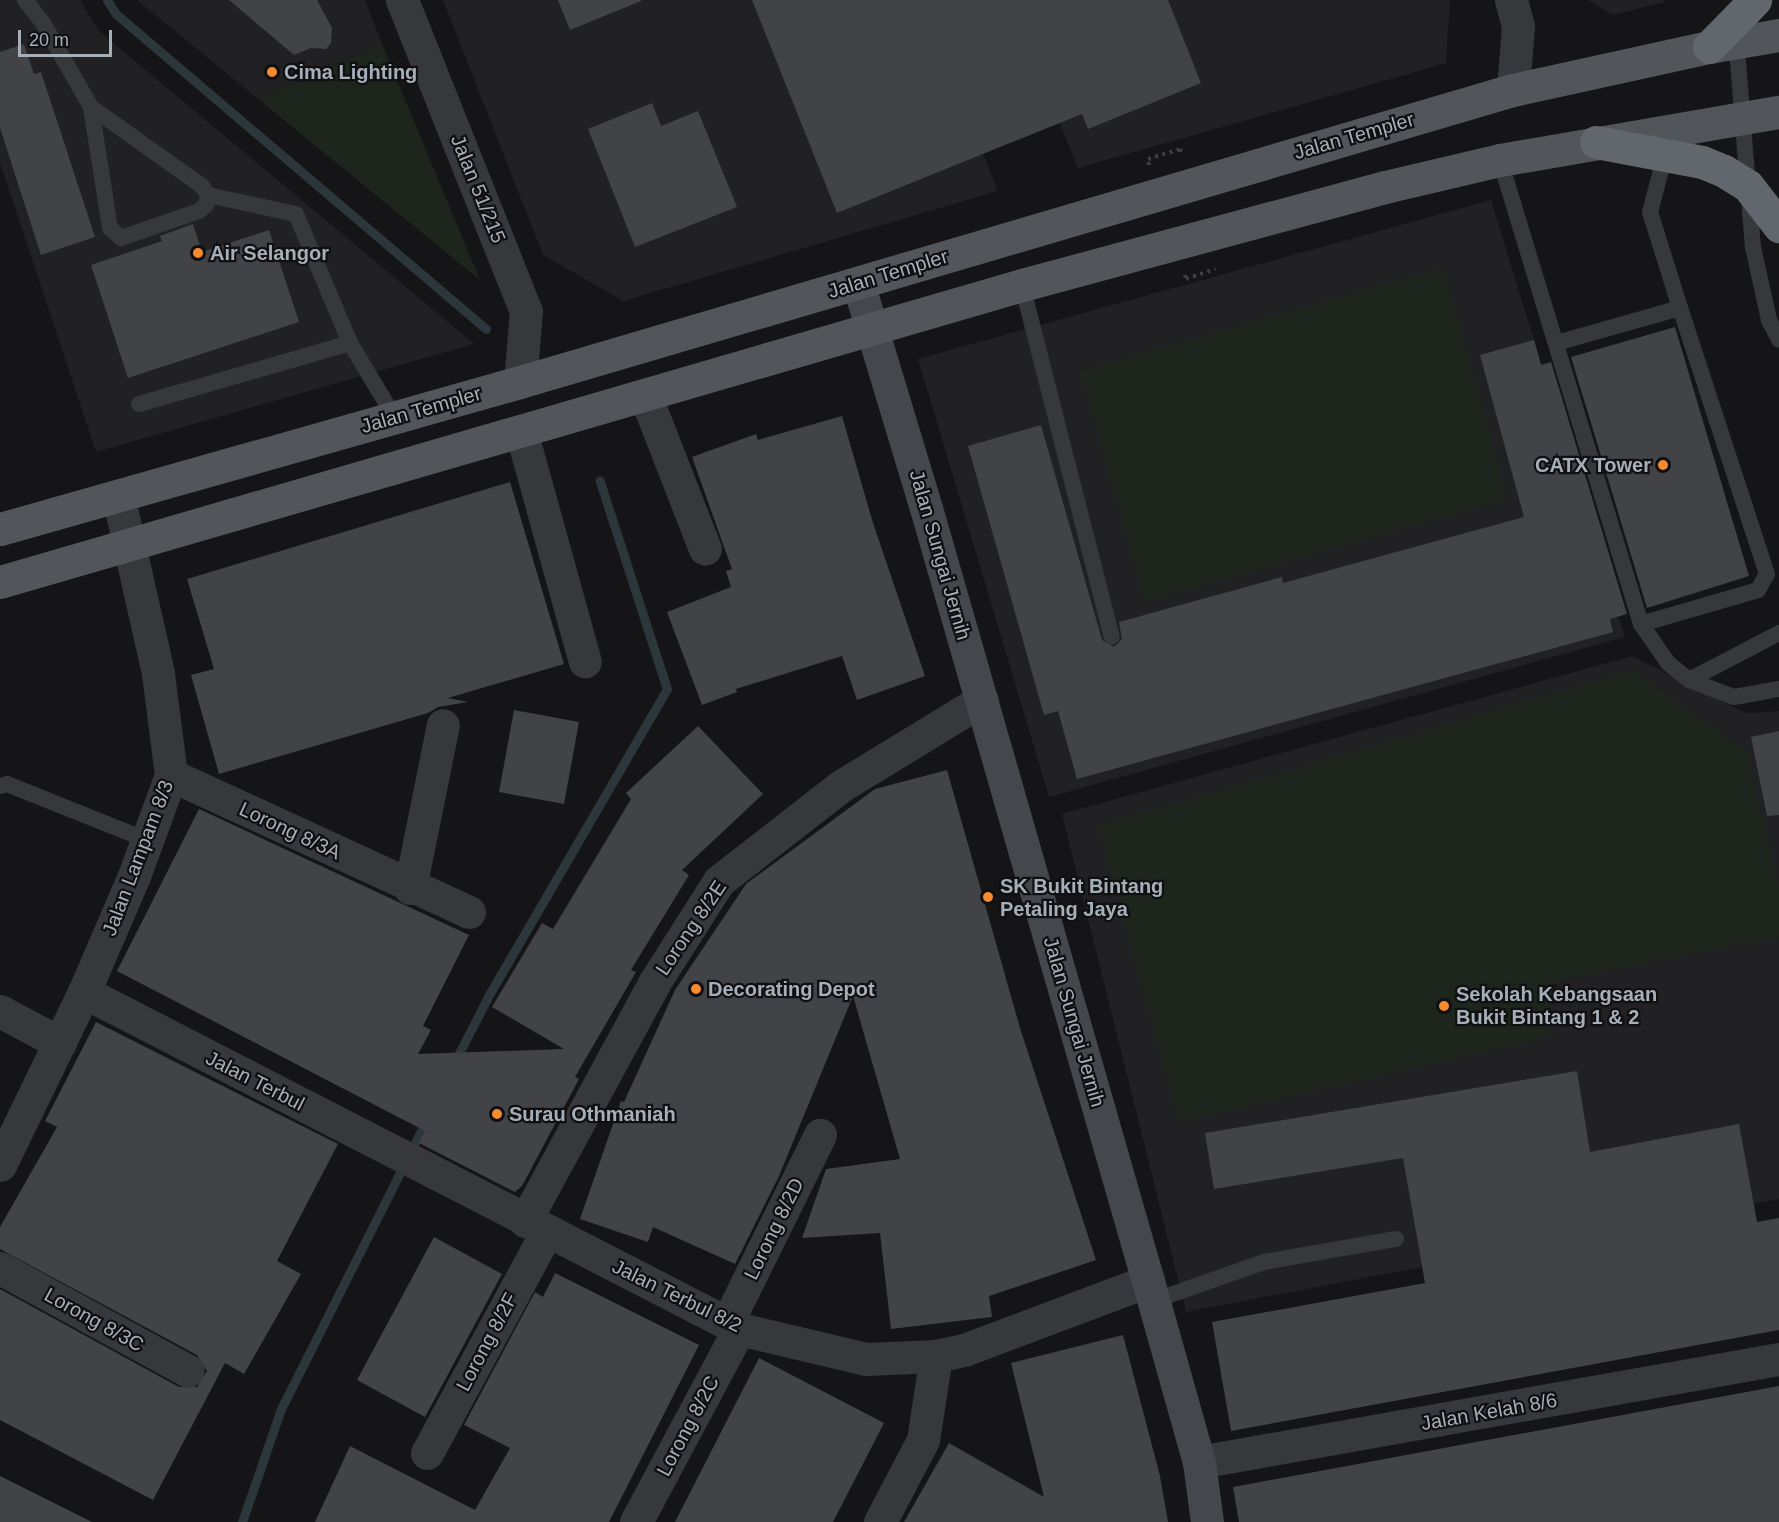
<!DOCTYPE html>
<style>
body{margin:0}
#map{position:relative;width:1779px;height:1522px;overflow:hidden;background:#151517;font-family:Arial,sans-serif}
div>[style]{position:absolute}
.built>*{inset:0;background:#212124}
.green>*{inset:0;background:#1d251d}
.stream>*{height:9px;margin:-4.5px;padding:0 4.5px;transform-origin:4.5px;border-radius:4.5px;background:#2b373b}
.building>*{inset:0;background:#414347}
.path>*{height:4px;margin-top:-2px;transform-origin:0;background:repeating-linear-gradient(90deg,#3c3f43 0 3px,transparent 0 7.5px)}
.lane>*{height:16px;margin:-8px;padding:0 8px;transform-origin:8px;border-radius:8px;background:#36383c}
.street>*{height:33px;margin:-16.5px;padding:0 16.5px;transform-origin:16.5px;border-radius:16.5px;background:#36383c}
.secondary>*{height:33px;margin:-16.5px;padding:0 16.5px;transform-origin:16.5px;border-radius:16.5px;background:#44474c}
.primary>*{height:33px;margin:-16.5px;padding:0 16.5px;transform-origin:16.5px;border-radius:16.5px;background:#52565b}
.highway>*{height:33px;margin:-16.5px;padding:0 16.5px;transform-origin:16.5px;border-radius:16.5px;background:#62676d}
.dots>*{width:16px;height:16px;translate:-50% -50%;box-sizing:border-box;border:3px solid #101012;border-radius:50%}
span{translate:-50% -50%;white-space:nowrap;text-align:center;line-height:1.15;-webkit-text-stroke:4.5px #101012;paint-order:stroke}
.poi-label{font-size:20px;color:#a6afb7;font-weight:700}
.left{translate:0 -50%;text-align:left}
.right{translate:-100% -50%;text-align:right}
.street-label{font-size:20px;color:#a6afb7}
.scale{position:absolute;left:18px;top:30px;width:94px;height:27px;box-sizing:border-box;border:3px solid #a6afb7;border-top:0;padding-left:8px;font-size:18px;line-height:21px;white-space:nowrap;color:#a6afb7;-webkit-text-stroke:4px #101012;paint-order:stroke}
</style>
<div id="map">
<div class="built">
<div style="clip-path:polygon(0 0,80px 0,100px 32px,474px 344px,96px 452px,0 163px)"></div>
<div style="clip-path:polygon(137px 0,365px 0,382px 44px,258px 99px)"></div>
<div style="clip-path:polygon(443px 0,921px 0,998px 191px,623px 301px,543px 255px)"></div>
<div style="clip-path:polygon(1009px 0,1450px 0,1446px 63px,1078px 168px)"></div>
<div style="clip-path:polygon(1588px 0,1664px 0,1664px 2px,1613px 15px)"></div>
<div style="clip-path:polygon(1491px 200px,1625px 637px,1049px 797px,918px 359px)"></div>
<div style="clip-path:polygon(1632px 656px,1746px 713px,1779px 711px,1779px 1199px,1186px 1312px,1062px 814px)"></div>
</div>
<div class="green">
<div style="clip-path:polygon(382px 44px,480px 280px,258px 99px)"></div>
<div style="clip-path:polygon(1443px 267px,1508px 499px,1145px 602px,1080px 371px)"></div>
<div style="clip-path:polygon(1633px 670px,1746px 752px,1779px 882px,1779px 937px,1549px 982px,1549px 1037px,1179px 1122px,1098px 826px)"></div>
</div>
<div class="stream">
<div style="left:107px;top:0;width:17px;rotate:57deg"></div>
<div style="left:116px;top:14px;width:486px;rotate:40.4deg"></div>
<div style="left:454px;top:1063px;width:79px;rotate:-62.8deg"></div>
<div style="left:490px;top:993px;width:352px;rotate:-59.8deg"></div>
<div style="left:667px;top:689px;width:219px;rotate:-107.9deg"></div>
<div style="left:242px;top:1522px;width:120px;rotate:-71deg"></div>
<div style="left:281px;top:1409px;width:325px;rotate:-63.3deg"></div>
</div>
<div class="building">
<div style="clip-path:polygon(229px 0,317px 0,332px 28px,331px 43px,326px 49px,311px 48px,294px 55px)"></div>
<div style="clip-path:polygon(558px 0,641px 0,641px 1px,570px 30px)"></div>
<div style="clip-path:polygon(752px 0,1168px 0,1201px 83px,1088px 129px,1082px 114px,837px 213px)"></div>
<div style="clip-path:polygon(24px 44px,34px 74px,41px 72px,95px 237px,41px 255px,0 128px,0 52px)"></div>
<div style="clip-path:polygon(652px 103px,661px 126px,698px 111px,737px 207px,635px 247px,588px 129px)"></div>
<div style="clip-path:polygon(193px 224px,202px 252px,269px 230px,299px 322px,128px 378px,91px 265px,162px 241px,160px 236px)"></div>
<div style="clip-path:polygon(1675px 327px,1749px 576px,1647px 608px,1571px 357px)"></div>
<div style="clip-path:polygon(1534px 340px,1541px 365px,1551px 362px,1627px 614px,1610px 619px,1613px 632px,1077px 779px,1058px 711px,1044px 715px,968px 446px,1041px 425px,1102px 640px,1114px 647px,1122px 639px,1119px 622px,1282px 577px,1283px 583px,1524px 517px,1480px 355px)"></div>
<div style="clip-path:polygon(842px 416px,873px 523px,925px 676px,857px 700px,842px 656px,736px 689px,737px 692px,702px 705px,667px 612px,731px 587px,726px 571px,732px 569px,692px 457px,756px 434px,758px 440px)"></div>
<div style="clip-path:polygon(510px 482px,564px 664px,448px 698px,468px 702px,438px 707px,428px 713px,219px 774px,191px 675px,214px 669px,187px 579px)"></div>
<div style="clip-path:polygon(514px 710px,579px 722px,564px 804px,499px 792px)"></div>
<div style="clip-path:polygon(698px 726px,763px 794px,682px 870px,689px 875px,631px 970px,636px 972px,575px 1077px,579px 1079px,522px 1186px,515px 1192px,419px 1143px,425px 1131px,117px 971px,199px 809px,469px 935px,423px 1026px,431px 1030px,418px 1054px,564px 1049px,492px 1007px,542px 923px,553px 929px,631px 799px,626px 793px)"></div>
<div style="clip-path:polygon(1779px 731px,1779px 815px,1767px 816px,1751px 737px)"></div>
<div style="clip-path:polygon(947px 770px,1020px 1028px,1096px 1260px,989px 1296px,992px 1317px,891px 1329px,880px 1233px,802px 1238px,826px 1169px,900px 1159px,853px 996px,779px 1176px,735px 1264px,653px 1227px,648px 1242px,580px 1219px,621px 1101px,624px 1102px,675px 990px,746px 884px,875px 789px)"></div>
<div style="clip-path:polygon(96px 1022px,338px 1144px,277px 1261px,301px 1274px,244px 1374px,225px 1363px,153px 1500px,0 1420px,0 1289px,179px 1387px,197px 1387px,207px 1371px,197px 1355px,0 1249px,0 1227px,57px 1127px,45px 1121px)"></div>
<div style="clip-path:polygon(1577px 1071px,1590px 1152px,1739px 1124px,1757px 1222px,1779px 1218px,1779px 1330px,1231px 1431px,1212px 1322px,1425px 1283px,1403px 1158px,1214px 1189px,1205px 1133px)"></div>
<div style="clip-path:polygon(434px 1237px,502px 1274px,425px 1417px,357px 1380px)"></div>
<div style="clip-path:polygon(555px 1273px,699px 1345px,609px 1522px,315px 1522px,350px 1446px,475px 1510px,510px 1448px,464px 1425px,535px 1292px,543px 1297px)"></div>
<div style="clip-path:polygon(1123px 1335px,1160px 1476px,1168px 1522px,904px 1522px,949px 1443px,1044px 1497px,1011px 1363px)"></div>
<div style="clip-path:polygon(759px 1358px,884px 1423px,833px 1522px,675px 1522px)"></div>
<div style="clip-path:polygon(1779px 1386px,1779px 1522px,1239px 1522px,1233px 1487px)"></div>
<div style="clip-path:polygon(0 1476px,92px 1522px,0 1522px)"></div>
</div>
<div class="path">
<div style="left:1149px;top:165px;width:6px;rotate:-99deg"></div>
<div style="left:1148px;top:159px;width:34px;rotate:-17deg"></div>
<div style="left:1180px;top:149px;width:5px;rotate:68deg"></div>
<div style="left:1185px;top:275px;width:4px;rotate:76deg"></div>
<div style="left:1186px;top:279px;width:31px;rotate:-19deg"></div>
</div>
<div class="lane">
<div style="left:25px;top:0;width:29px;rotate:52deg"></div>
<div style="left:43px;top:23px;width:97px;rotate:60.3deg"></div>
<div style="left:91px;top:107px;width:122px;rotate:81.1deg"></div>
<div style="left:110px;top:228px;width:15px;rotate:42deg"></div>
<div style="left:121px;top:238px;width:83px;rotate:-19.1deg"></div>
<div style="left:199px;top:211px;width:9px;rotate:-41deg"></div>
<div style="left:206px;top:205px;width:10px;rotate:-79deg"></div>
<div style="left:208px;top:195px;width:11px;rotate:-124deg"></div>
<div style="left:202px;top:186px;width:136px;rotate:-144.6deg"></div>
<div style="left:1736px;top:37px;width:211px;rotate:85.4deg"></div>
<div style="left:1753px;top:247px;width:75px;rotate:77.6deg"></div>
<div style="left:1769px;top:320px;width:22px;rotate:63deg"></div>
<div style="left:1665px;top:155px;width:59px;rotate:104.7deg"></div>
<div style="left:1650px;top:212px;width:101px;rotate:72.6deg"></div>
<div style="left:1500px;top:160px;width:485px;rotate:73.1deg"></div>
<div style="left:1641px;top:624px;width:122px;rotate:-16.2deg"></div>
<div style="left:1758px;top:590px;width:18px;rotate:-61deg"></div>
<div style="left:1767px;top:574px;width:280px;rotate:-108.1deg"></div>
<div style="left:1680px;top:308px;width:129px;rotate:164.2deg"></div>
<div style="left:208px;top:195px;width:90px;rotate:12.2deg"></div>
<div style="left:296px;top:214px;width:140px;rotate:67.3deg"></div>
<div style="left:350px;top:343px;width:87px;rotate:59deg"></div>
<div style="left:1022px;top:285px;width:363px;rotate:75.7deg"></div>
<div style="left:139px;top:404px;width:220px;rotate:-16.1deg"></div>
<div style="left:1641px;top:624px;width:47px;rotate:55.3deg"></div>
<div style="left:1668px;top:663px;width:27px;rotate:39deg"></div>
<div style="left:1689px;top:680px;width:48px;rotate:20.7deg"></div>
<div style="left:1734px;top:697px;width:46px;rotate:-10.1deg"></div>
<div style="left:1689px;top:680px;width:102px;rotate:-27.6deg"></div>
<div style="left:0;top:786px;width:7px;rotate:-16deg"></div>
<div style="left:7px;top:784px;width:151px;rotate:21.8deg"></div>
<div style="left:1153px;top:1301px;width:118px;rotate:-19.4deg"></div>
<div style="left:1264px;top:1262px;width:134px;rotate:-9.9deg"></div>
</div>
<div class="street">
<div style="left:402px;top:0;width:335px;rotate:68.3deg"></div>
<div style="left:526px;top:311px;width:71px;rotate:94.8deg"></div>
<div style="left:1511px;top:0;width:27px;rotate:75deg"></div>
<div style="left:1518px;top:26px;width:64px;rotate:94.5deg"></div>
<div style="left:645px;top:395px;width:165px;rotate:68.7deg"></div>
<div style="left:521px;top:431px;width:239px;rotate:74.5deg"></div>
<div style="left:171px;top:775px;width:328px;rotate:24.7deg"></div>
<div style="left:410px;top:888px;width:166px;rotate:-78.6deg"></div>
<div style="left:84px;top:992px;width:737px;rotate:27.23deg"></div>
<div style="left:739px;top:1329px;width:130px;rotate:13.3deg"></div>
<div style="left:866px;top:1359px;width:70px;rotate:-2.5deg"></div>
<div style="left:936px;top:1356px;width:29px;rotate:-12deg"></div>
<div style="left:964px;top:1350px;width:197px;rotate:-20.6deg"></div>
<div style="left:0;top:1011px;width:68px;rotate:28.1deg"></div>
<div style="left:0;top:1165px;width:192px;rotate:-64.1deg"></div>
<div style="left:84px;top:992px;width:126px;rotate:-66.7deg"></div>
<div style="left:134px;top:876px;width:108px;rotate:-69.9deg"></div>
<div style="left:171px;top:775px;width:103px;rotate:-97.3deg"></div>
<div style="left:158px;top:673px;width:181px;rotate:-102.7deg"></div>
<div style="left:525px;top:1221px;width:271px;rotate:-61.5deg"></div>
<div style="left:654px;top:983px;width:121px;rotate:-57.5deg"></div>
<div style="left:719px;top:881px;width:155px;rotate:-37.9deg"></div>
<div style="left:841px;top:786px;width:165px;rotate:-31.4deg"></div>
<div style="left:0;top:1268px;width:214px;rotate:28.7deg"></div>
<div style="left:727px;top:1323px;width:210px;rotate:-63.7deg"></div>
<div style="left:427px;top:1453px;width:252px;rotate:-61.6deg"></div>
<div style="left:1199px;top:1462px;width:589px;rotate:-10.07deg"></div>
<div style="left:636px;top:1522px;width:219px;rotate:-61.9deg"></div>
<div style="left:880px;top:1522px;width:93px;rotate:-62.3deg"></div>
<div style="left:923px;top:1440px;width:85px;rotate:-81.2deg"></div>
</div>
<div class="secondary">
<div style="left:858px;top:283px;width:235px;rotate:73.2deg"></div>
<div style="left:926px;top:508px;width:804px;rotate:73.98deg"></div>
<div style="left:1148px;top:1281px;width:188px;rotate:74.3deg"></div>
<div style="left:1199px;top:1462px;width:61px;rotate:82.4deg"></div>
</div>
<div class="primary">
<div style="left:0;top:529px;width:540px;rotate:-15.79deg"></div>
<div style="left:520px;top:382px;width:1035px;rotate:-16.39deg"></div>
<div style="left:1513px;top:90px;width:201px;rotate:-12.4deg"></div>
<div style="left:1709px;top:47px;width:71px;rotate:-9.7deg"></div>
<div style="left:0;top:582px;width:1064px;rotate:-16.2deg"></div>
<div style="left:1022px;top:285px;width:376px;rotate:-15.1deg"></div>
<div style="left:1385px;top:187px;width:118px;rotate:-13.2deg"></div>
<div style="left:1500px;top:160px;width:283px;rotate:-9.8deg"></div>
</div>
<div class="highway">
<div style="left:1709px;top:47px;width:66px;rotate:-45.6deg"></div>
<div style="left:1596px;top:142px;width:108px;rotate:10.7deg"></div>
<div style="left:1702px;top:162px;width:24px;rotate:22deg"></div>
<div style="left:1724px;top:171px;width:28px;rotate:32deg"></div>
<div style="left:1748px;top:186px;width:51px;rotate:52.2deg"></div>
</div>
<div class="dots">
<div style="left:272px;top:72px;background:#f68a2e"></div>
<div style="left:198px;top:253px;background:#f68a2e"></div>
<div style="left:1663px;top:465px;background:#f68a2e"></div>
<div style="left:988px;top:897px;background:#f68a2e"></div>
<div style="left:696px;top:989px;background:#f68a2e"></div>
<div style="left:1444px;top:1006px;background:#f68a2e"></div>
<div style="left:497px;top:1114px;background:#f68a2e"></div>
</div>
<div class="poi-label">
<span class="left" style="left:284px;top:72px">Cima Lighting</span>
<span class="left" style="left:210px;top:253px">Air Selangor</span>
<span class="right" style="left:1651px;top:465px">CATX Tower</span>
<span class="left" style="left:1000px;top:898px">SK Bukit Bintang<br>Petaling Jaya</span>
<span class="left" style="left:708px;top:989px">Decorating Depot</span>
<span class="left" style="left:1456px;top:1006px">Sekolah Kebangsaan<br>Bukit Bintang 1 &amp; 2</span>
<span class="left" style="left:509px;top:1114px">Surau Othmaniah</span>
</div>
<div class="street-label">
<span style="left:1354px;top:136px;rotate:-16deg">Jalan Templer</span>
<span style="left:478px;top:189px;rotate:68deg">Jalan 51/215</span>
<span style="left:888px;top:274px;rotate:-17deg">Jalan Templer</span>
<span style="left:421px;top:410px;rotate:-16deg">Jalan Templer</span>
<span style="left:940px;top:555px;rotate:74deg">Jalan Sungai Jernih</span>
<span style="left:290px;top:831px;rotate:25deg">Lorong 8/3A</span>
<span style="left:138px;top:858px;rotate:-69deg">Jalan Lampam 8/3</span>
<span style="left:691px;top:928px;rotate:-56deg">Lorong 8/2E</span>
<span style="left:1074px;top:1022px;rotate:74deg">Jalan Sungai Jernih</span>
<span style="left:255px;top:1081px;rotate:27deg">Jalan Terbul</span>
<span style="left:774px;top:1229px;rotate:-64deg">Lorong 8/2D</span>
<span style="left:677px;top:1296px;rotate:26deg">Jalan Terbul 8/2</span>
<span style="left:94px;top:1320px;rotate:29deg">Lorong 8/3C</span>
<span style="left:487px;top:1342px;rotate:-62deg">Lorong 8/2F</span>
<span style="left:1489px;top:1412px;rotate:-10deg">Jalan Kelah 8/6</span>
<span style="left:688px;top:1426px;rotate:-62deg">Lorong 8/2C</span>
</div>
<div class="scale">20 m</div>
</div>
